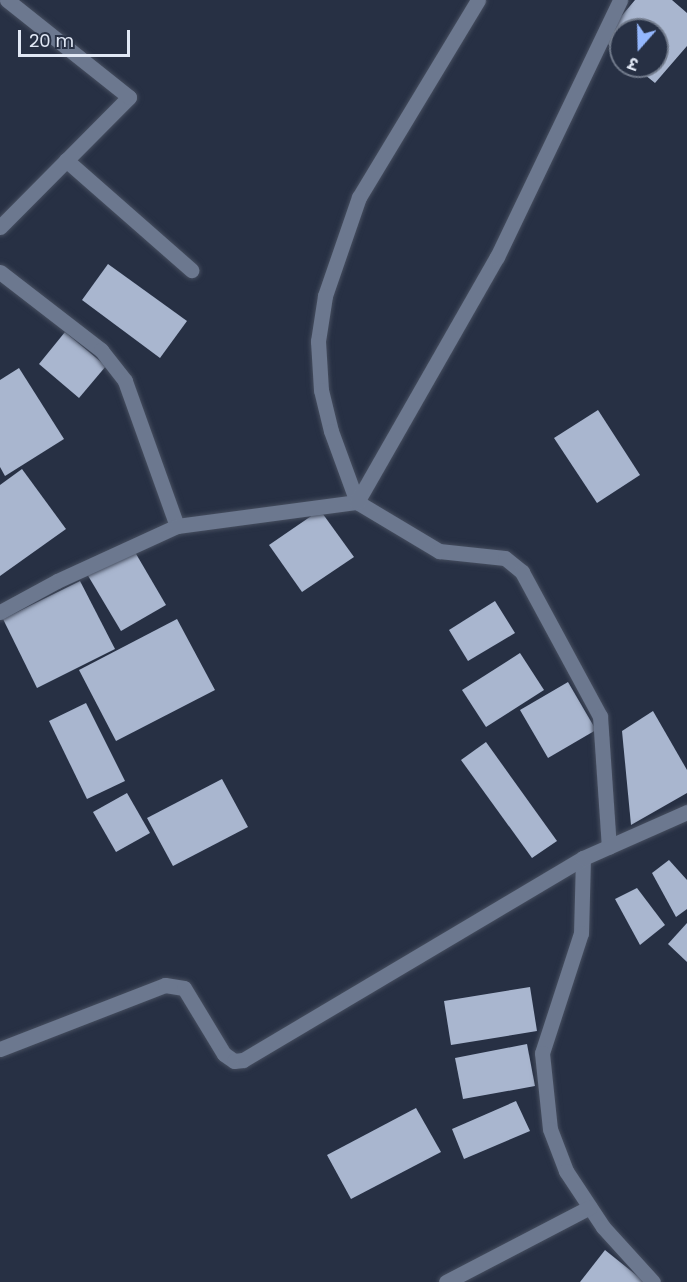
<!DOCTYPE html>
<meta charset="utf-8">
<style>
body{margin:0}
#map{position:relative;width:687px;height:1282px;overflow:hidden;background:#273044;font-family:Poppins,"Noto Sans Devanagari",sans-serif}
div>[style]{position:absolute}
.building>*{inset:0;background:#a9b6cf}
.roads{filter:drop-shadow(0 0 2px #464e5f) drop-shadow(0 0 2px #464e5f)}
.street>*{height:15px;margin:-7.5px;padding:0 7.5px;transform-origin:7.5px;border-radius:7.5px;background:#6c788f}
span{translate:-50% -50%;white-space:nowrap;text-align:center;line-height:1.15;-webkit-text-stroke:6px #273044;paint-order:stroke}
.north{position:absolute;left:609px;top:18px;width:60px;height:60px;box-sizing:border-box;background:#273044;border:2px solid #717a8b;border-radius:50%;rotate:200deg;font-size:16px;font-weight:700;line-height:24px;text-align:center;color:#e1e8f5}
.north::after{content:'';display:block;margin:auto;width:21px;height:27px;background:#94b7fd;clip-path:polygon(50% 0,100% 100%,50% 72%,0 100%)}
.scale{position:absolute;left:18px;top:30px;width:112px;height:27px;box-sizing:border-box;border:3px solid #e1e8f5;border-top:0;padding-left:8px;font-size:18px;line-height:21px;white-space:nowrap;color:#e1e8f5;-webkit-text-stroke:4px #273044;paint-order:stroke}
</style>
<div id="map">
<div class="building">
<div style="clip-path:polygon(635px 0,672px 0,687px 13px,687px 46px,655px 83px,634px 66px,657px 66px,657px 30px,621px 30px,621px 55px,602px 39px)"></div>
<div style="clip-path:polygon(108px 264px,187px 321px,160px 358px,82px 300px)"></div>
<div style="clip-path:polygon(65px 332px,106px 366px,79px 398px,39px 364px)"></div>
<div style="clip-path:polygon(19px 368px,64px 439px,5px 476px,0 467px,0 380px)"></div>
<div style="clip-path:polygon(598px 410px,640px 475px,597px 503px,554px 438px)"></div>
<div style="clip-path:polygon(22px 469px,66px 529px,0 576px,0 485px)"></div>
<div style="clip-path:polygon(320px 510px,354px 557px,302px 592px,269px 545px)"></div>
<div style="clip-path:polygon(132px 547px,166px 605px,121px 631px,87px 574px)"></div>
<div style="clip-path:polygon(80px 581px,115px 649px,37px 688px,3px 619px)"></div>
<div style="clip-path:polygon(495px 601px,515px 633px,468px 661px,449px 630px)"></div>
<div style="clip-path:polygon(177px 619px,215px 690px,116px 741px,79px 670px)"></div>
<div style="clip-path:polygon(520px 653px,544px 690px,486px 727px,462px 690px)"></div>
<div style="clip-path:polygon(568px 682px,596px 730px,548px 758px,520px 710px)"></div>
<div style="clip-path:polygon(86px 703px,125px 781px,87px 799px,49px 721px)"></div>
<div style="clip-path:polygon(653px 711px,687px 770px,687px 793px,631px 825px,622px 731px)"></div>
<div style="clip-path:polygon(486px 742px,557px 841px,532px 858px,461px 760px)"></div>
<div style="clip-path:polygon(222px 779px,248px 827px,173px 866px,147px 818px)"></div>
<div style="clip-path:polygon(127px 793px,150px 833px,116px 852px,93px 812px)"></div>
<div style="clip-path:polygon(669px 860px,687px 880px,687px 909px,676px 917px,652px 873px)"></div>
<div style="clip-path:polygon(637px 888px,665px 925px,640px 945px,615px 899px)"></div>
<div style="clip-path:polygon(687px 923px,687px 962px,668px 944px)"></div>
<div style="clip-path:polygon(530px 987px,537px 1031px,451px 1045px,444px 1001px)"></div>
<div style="clip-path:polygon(527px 1044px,535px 1086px,463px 1099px,455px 1058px)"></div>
<div style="clip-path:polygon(516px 1101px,530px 1131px,464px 1159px,452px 1129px)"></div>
<div style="clip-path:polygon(416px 1108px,441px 1152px,351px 1199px,327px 1155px)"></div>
<div style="clip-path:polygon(605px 1250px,645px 1282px,580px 1282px)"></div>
</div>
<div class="roads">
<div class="street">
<div style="left:478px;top:0;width:230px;rotate:121.1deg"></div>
<div style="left:359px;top:197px;width:105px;rotate:109deg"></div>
<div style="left:325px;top:296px;width:46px;rotate:98.8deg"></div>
<div style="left:318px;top:341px;width:49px;rotate:86.5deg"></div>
<div style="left:321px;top:390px;width:42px;rotate:76.3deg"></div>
<div style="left:331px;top:431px;width:76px;rotate:69.9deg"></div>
<div style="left:357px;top:502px;width:96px;rotate:30.9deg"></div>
<div style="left:439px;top:551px;width:66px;rotate:6.1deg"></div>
<div style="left:505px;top:558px;width:22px;rotate:39deg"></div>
<div style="left:522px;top:572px;width:164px;rotate:61.6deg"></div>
<div style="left:600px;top:716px;width:131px;rotate:86.1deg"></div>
<div style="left:66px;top:160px;width:167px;rotate:41.3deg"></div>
<div style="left:0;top:227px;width:183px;rotate:-45.2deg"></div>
<div style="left:129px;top:97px;width:156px;rotate:-141.5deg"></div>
<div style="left:0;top:272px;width:128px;rotate:37.7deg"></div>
<div style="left:101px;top:350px;width:39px;rotate:52deg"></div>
<div style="left:125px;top:381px;width:154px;rotate:70.3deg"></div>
<div style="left:0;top:612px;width:65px;rotate:-28.5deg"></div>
<div style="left:57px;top:581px;width:132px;rotate:-24.6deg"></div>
<div style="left:177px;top:526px;width:182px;rotate:-7.6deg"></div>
<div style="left:357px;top:502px;width:282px;rotate:-60.3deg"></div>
<div style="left:497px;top:257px;width:285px;rotate:-64.4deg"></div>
<div style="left:583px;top:858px;width:75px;rotate:91.5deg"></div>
<div style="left:581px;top:933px;width:126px;rotate:108deg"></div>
<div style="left:542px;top:1053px;width:76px;rotate:84deg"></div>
<div style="left:550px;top:1129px;width:45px;rotate:69.1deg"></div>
<div style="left:566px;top:1171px;width:67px;rotate:56.5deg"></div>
<div style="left:603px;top:1227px;width:74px;rotate:47.7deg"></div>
<div style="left:0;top:1049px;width:177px;rotate:-21.2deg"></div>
<div style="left:165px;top:985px;width:19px;rotate:9deg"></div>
<div style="left:184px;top:988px;width:77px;rotate:58.8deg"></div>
<div style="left:224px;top:1054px;width:12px;rotate:35deg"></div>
<div style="left:234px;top:1061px;width:9px;rotate:-6deg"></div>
<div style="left:243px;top:1060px;width:395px;rotate:-30.7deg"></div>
<div style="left:583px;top:858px;width:114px;rotate:-23.9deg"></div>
<div style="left:446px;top:1282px;width:162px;rotate:-27.5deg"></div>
</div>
</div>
<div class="north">उ</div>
<div class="scale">20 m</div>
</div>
